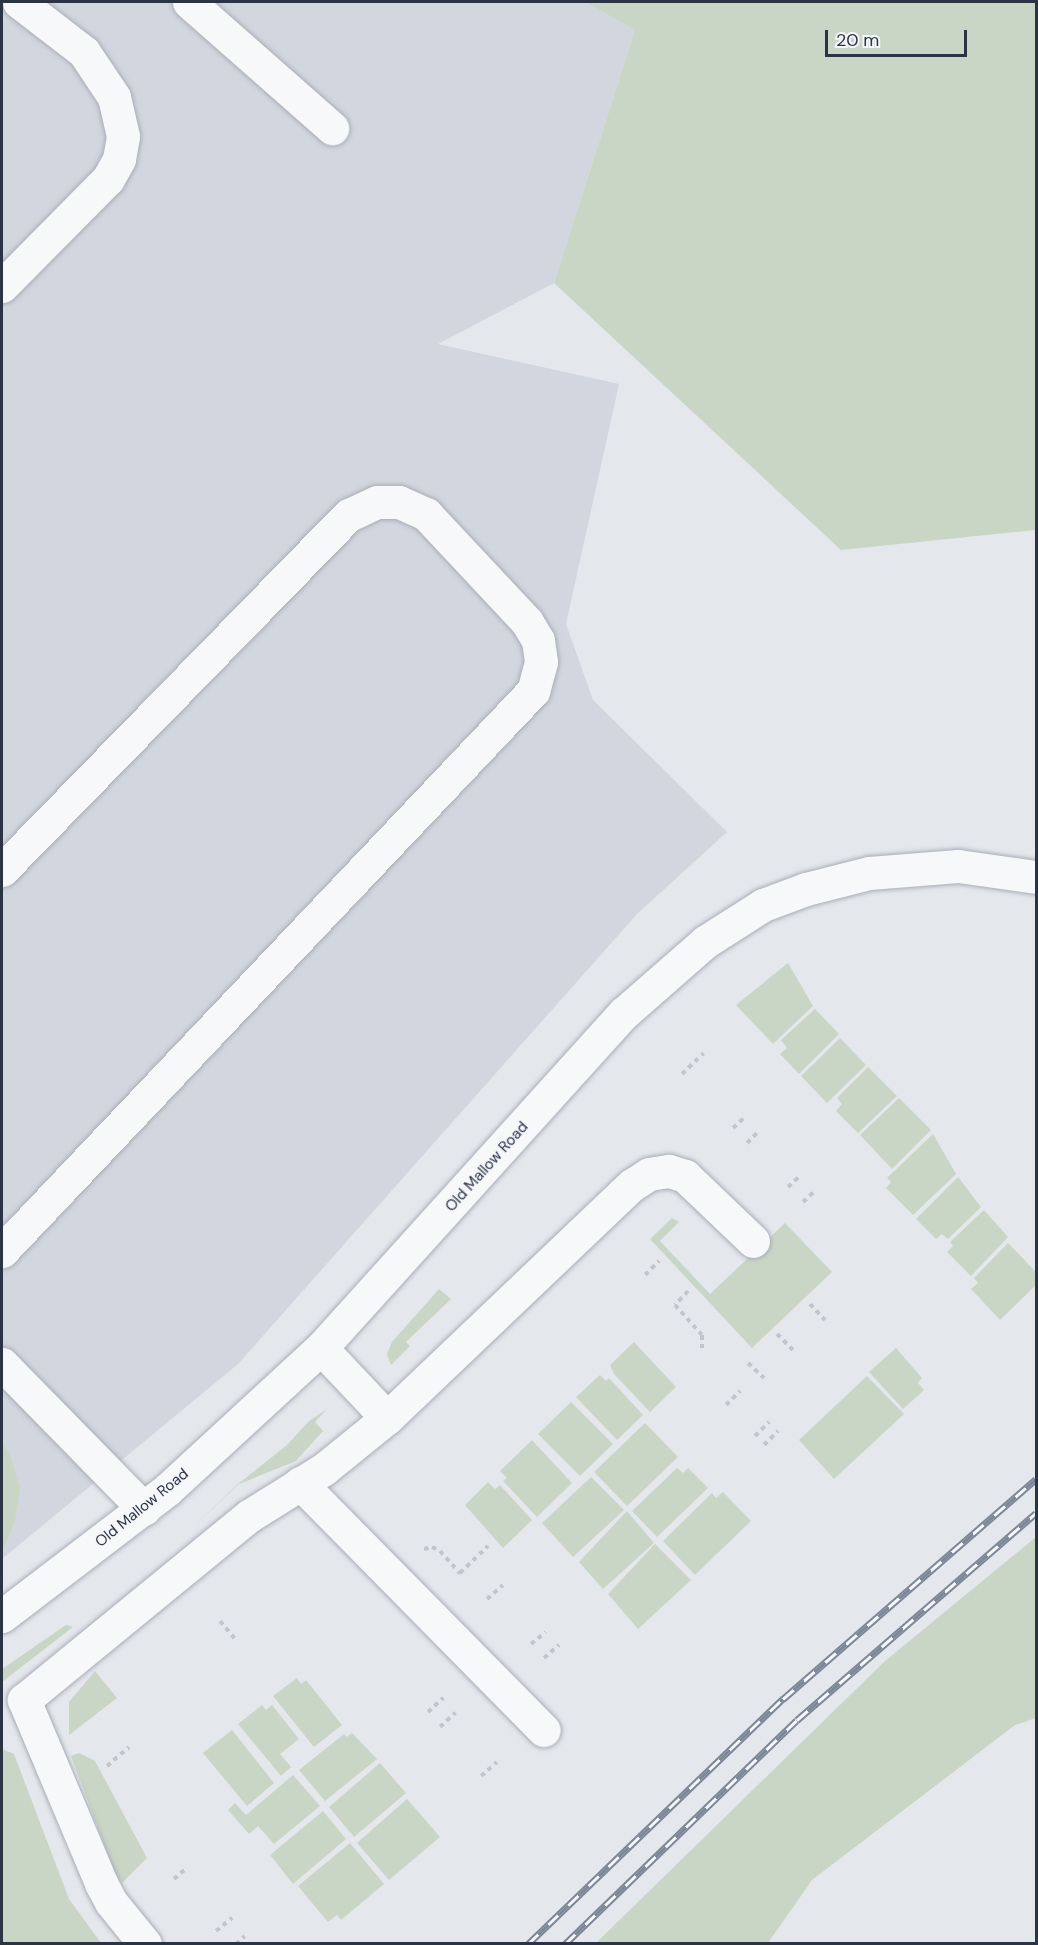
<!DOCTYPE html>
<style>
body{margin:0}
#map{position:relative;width:1038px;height:1945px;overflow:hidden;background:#e4e7ec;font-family:"DM Sans",sans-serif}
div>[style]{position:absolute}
.built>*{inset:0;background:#d2d6de}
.green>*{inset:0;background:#c9d6c5}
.path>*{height:4px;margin-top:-2px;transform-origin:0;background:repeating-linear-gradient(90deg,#c2c5cb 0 4.5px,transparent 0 9px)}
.roads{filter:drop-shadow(0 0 2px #a9aeb7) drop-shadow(0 0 2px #a9aeb7)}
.minor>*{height:33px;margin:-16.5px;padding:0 16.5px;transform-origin:16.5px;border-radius:16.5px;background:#f7f8fa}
.rail>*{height:7px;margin-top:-3.5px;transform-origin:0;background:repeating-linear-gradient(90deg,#f4f6f9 0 14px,#7d8696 0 28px);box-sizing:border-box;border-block:2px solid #7d8696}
span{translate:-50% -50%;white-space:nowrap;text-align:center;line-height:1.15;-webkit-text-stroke:4.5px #f4f6f9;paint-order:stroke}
.street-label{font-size:15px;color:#2b3445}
.frame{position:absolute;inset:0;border:3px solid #2b3445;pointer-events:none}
.scale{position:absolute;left:825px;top:30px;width:142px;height:27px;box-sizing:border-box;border:3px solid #2b3445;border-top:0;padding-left:8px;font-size:18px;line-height:21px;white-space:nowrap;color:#2b3445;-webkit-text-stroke:4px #f4f6f9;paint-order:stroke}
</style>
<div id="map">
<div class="built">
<div style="clip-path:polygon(2px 2px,585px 2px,635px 30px,554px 283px,438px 344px,619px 384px,566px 624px,593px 700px,727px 832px,637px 914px,238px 1364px,2px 1559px)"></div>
</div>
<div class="green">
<div style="clip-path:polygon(585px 2px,1036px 2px,1036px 530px,841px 550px,554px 283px,635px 30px)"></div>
<div style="clip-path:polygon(788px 963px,813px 1006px,773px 1044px,736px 1005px)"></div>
<div style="clip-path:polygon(815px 1009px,839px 1034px,799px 1074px,780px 1054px,787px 1048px,781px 1040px)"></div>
<div style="clip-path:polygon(840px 1038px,866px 1065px,827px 1103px,801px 1076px)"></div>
<div style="clip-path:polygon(868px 1067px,897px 1096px,858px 1133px,836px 1111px,842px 1104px,837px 1098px)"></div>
<div style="clip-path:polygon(899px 1098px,931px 1130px,892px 1169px,860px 1135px)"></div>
<div style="clip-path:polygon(933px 1134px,956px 1174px,913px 1215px,886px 1188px,891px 1182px,887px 1178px)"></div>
<div style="clip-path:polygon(958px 1177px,981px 1207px,948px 1239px,942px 1234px,936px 1239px,916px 1219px)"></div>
<div style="clip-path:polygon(984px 1210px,1008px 1237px,971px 1276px,947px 1252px,953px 1246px,950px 1242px)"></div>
<div style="clip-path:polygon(672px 1218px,679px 1222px,660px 1241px,710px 1294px,785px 1223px,832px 1272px,752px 1348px,650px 1239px)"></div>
<div style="clip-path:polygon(1008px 1243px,1036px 1272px,1036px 1285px,1000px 1320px,971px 1289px,978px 1283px,974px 1278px)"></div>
<div style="clip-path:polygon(439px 1289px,451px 1299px,406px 1342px,410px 1346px,391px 1365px,387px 1354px,392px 1342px)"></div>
<div style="clip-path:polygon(634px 1342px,676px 1387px,650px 1412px,614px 1374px,610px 1365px)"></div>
<div style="clip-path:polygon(896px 1348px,922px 1378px,918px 1383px,924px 1390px,903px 1409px,869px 1372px)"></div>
<div style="clip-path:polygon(600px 1375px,606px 1381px,609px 1378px,643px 1415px,617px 1440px,576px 1397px)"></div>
<div style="clip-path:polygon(867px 1376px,904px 1414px,834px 1479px,799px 1440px)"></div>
<div style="clip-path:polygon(571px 1402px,613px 1444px,580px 1476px,538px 1434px)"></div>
<div style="clip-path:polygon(327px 1409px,315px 1422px,323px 1431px,296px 1461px,239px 1484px,193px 1527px,238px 1484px,287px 1445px,309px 1421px)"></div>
<div style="clip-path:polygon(645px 1423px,678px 1457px,627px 1506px,594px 1472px)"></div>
<div style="clip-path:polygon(532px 1440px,572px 1483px,537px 1517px,503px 1481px,507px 1478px,500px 1471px)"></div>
<div style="clip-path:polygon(2px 1443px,10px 1454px,20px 1489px,15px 1521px,2px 1551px)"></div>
<div style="clip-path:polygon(677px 1468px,683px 1473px,688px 1468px,708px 1488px,657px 1537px,632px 1511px)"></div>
<div style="clip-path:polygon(591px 1477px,624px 1510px,573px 1557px,542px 1523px)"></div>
<div style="clip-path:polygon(488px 1482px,495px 1489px,500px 1485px,532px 1520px,503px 1548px,465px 1505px)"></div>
<div style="clip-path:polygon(723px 1492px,751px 1521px,695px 1575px,663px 1541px,712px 1493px,716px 1498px)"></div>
<div style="clip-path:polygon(627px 1511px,654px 1543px,603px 1589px,579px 1562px)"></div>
<div style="clip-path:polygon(1036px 1537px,1036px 1718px,1015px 1725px,812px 1880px,768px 1943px,596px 1943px,885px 1661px)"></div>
<div style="clip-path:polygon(655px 1544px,691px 1580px,638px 1629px,608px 1594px)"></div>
<div style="clip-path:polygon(66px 1625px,73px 1627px,2px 1682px,2px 1669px)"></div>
<div style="clip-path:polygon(95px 1671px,117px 1698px,69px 1735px,69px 1702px)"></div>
<div style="clip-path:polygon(297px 1678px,301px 1684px,306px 1680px,342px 1725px,314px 1747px,273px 1696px)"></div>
<div style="clip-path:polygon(262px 1705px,266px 1710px,272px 1705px,299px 1739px,280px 1754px,291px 1767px,281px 1776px,238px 1724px)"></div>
<div style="clip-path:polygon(232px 1730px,274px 1783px,247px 1806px,203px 1753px)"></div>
<div style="clip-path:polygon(352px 1733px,377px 1759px,325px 1801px,299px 1770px,344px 1734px,347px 1737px)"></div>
<div style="clip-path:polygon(2px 1749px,14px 1754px,69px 1899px,101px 1943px,2px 1943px)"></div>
<div style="clip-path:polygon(79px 1753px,95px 1761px,147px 1858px,122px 1883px,114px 1871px,71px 1756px)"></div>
<div style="clip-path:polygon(380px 1763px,406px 1793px,354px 1837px,329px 1807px)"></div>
<div style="clip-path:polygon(293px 1775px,320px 1806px,274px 1844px,258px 1826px,249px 1834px,228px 1810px,235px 1803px,246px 1815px)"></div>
<div style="clip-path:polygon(407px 1799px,440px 1837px,389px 1880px,357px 1843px)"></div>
<div style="clip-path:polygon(323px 1811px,346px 1839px,293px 1884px,270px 1855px)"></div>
<div style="clip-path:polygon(350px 1843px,384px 1884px,341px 1920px,337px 1915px,328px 1922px,298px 1886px)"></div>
</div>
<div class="path">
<div style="left:682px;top:1074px;width:30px;rotate:-44deg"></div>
<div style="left:733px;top:1128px;width:16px;rotate:-43deg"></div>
<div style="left:747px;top:1143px;width:16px;rotate:-45deg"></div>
<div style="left:788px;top:1187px;width:16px;rotate:-43deg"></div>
<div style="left:803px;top:1202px;width:16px;rotate:-43deg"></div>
<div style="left:645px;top:1275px;width:20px;rotate:-45deg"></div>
<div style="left:688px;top:1291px;width:19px;rotate:133deg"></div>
<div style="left:675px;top:1305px;width:40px;rotate:48deg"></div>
<div style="left:702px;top:1335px;width:14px;rotate:90deg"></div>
<div style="left:810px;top:1304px;width:22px;rotate:47deg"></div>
<div style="left:777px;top:1334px;width:23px;rotate:45deg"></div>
<div style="left:748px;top:1363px;width:22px;rotate:43deg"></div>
<div style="left:726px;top:1405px;width:20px;rotate:-45deg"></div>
<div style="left:755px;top:1436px;width:20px;rotate:-45deg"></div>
<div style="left:764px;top:1445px;width:20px;rotate:-45deg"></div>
<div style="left:424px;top:1549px;width:8px;rotate:-14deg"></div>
<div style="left:432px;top:1547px;width:9px;rotate:27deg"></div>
<div style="left:440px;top:1551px;width:30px;rotate:48deg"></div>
<div style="left:460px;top:1573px;width:39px;rotate:-44deg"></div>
<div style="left:487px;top:1599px;width:21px;rotate:-41deg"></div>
<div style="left:220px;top:1621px;width:23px;rotate:50deg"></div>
<div style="left:531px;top:1644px;width:19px;rotate:-39deg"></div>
<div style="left:544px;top:1658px;width:20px;rotate:-41deg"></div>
<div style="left:428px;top:1712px;width:21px;rotate:-43deg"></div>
<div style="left:440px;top:1727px;width:21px;rotate:-43deg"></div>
<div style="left:107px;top:1766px;width:29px;rotate:-41deg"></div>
<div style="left:481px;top:1776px;width:21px;rotate:-41deg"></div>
<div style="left:174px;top:1879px;width:18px;rotate:-41deg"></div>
<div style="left:216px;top:1931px;width:21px;rotate:-39deg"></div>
<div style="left:236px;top:1944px;width:12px;rotate:-42deg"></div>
</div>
<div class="roads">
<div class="minor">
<div style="left:189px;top:2px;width:191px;rotate:41.4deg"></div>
<div style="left:2px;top:286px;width:151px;rotate:-45.3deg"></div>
<div style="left:108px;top:179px;width:23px;rotate:-61deg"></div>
<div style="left:119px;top:159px;width:23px;rotate:-80deg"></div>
<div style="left:123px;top:136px;width:40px;rotate:-103deg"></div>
<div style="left:114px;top:97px;width:54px;rotate:-123.7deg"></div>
<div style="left:84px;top:52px;width:82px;rotate:-142.4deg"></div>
<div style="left:2px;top:870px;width:496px;rotate:-45.7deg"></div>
<div style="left:349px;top:515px;width:31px;rotate:-25deg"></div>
<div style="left:377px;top:502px;width:22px"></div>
<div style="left:399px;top:502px;width:30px;rotate:24deg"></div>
<div style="left:426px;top:514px;width:148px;rotate:46.9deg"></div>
<div style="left:527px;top:622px;width:21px;rotate:59deg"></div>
<div style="left:538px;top:640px;width:22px;rotate:82deg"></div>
<div style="left:541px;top:662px;width:30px;rotate:105deg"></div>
<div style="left:533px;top:691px;width:772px;rotate:133.48deg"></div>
<div style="left:2px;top:1364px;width:203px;rotate:45.6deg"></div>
<div style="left:387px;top:1418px;width:338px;rotate:-43.6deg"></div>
<div style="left:632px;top:1185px;width:20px;rotate:-33deg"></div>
<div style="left:649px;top:1174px;width:20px;rotate:-9deg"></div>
<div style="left:669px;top:1171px;width:17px;rotate:17deg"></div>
<div style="left:685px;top:1176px;width:94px;rotate:43.7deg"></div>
<div style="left:300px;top:1483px;width:347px;rotate:45.4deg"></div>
<div style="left:2px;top:1616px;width:209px;rotate:-37.4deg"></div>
<div style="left:168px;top:1489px;width:208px;rotate:-42.7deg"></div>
<div style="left:321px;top:1348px;width:452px;rotate:-47.9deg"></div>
<div style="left:624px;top:1013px;width:108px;rotate:-41.2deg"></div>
<div style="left:705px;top:942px;width:69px;rotate:-32.5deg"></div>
<div style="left:763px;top:905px;width:46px;rotate:-20.4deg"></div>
<div style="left:806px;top:889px;width:65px;rotate:-14.3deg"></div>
<div style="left:869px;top:873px;width:89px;rotate:-4.5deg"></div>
<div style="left:958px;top:866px;width:79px;rotate:8deg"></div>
<div style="left:145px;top:1944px;width:54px;rotate:-129deg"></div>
<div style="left:111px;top:1902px;width:21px;rotate:-118deg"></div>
<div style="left:101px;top:1883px;width:199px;rotate:-112.8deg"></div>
<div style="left:24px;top:1700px;width:291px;rotate:-39.3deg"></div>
<div style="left:249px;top:1516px;width:89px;rotate:-32.1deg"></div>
<div style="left:324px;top:1469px;width:81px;rotate:-39deg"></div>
<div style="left:387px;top:1418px;width:96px;rotate:-133.3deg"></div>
</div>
</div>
<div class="rail">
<div style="left:528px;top:1944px;width:354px;rotate:-43.9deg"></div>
<div style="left:783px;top:1699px;width:335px;rotate:-41deg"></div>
<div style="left:565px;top:1944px;width:322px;rotate:-44deg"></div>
<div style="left:797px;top:1720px;width:316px;rotate:-40.9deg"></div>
</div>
<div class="street-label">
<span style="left:487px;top:1167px;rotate:-48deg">Old Mallow Road</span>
<span style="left:142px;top:1508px;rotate:-39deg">Old Mallow Road</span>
</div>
<div class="frame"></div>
<div class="scale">20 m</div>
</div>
